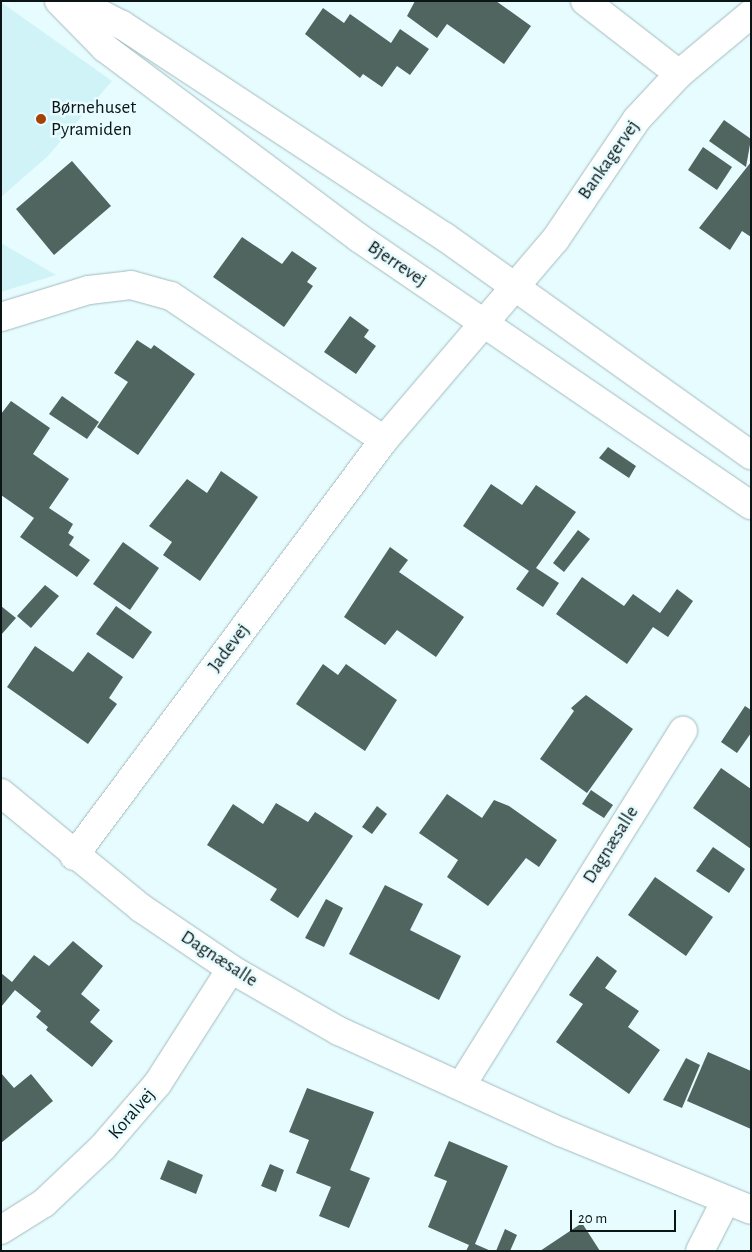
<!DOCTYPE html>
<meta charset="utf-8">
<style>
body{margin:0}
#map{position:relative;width:752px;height:1252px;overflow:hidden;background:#e7fcff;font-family:"Alegreya Sans",sans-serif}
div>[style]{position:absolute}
.built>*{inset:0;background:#d0f3f8}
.building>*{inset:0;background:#50655f}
.roads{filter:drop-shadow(0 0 1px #a2bbbe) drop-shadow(0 0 1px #a2bbbe)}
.minor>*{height:28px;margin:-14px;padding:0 14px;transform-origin:14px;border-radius:14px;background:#fff}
.dots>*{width:14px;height:14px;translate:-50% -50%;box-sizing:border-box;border:2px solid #e7fcff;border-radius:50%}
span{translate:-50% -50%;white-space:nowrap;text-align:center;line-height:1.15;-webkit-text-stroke:5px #e7fcff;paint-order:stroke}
.poi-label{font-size:19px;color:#0c1516}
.left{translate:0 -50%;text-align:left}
.street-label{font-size:19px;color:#0c1516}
.frame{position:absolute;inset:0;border:2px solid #0c1516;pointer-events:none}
.scale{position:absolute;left:570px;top:1210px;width:106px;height:22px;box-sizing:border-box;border:2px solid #0c1516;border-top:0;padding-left:6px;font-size:15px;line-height:18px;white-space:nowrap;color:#0c1516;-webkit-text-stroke:4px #e7fcff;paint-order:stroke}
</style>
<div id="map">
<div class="built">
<div style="clip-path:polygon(1px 2px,112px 81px,48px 156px,1px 197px)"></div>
<div style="clip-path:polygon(1px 243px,56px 275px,1px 292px)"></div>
</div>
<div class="building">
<div style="clip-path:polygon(415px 1px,496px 1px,531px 26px,504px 64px,447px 24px,437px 38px,407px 16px)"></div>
<div style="clip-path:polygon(323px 8px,344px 23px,350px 14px,391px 43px,400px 29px,429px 49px,410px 75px,397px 66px,382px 87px,363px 74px,360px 78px,305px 34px)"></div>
<div style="clip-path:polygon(724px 120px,751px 139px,746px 167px,709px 141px)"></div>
<div style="clip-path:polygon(703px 147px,732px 167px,717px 190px,688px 170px)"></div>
<div style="clip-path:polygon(72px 161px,111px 206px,54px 255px,16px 209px)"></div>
<div style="clip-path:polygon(751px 162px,751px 237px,742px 231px,730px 250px,699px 228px)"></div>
<div style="clip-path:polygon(242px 237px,282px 264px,292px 251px,317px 268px,307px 282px,313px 286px,284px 327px,213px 277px)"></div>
<div style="clip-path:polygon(350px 316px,369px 330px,364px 337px,376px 346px,356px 374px,324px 352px)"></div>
<div style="clip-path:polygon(137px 340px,151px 349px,154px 345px,195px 374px,138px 455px,97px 427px,128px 382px,114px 373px)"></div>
<div style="clip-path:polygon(62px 396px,99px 422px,87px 439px,49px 414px)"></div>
<div style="clip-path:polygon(11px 401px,50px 428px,33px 454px,69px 479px,49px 508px,73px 524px,68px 533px,74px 537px,69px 545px,90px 560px,77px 577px,20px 537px,34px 518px,1px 495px,1px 414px)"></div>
<div style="clip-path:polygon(608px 447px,636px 466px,629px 478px,599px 458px)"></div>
<div style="clip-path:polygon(221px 471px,258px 497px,200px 581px,163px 555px,172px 542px,149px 526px,187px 479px,207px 493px)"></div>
<div style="clip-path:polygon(491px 484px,522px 505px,536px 485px,576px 512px,536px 568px,559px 583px,543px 607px,516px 589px,529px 571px,463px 526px)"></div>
<div style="clip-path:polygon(578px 530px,590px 539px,564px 572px,553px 563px)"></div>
<div style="clip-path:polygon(123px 542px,159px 568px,130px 610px,93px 584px)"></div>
<div style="clip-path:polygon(390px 547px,408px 560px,399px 572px,464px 617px,436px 657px,397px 630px,385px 645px,344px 617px)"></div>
<div style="clip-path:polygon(582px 577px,624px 606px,633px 594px,660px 613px,677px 589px,693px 601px,668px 637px,653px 627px,627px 664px,556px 614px)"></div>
<div style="clip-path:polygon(45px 585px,59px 596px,31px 628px,17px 616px)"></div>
<div style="clip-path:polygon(1px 606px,16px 618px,1px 635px)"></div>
<div style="clip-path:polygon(116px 606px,152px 632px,133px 659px,96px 634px)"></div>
<div style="clip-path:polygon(35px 646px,73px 672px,88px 652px,123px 677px,109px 698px,117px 704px,88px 744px,7px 687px)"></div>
<div style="clip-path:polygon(323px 664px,338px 675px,346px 664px,397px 700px,365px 751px,296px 704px)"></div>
<div style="clip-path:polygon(586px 695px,633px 729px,587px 793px,540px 759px,574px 711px,571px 708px)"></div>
<div style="clip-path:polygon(745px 706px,751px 710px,751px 733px,737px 753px,721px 742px)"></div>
<div style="clip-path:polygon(721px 768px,751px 789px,751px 849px,693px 808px)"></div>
<div style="clip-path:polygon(591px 790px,613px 805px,604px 818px,582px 804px)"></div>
<div style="clip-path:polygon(447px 794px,482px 818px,494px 800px,509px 806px,557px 840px,539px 867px,526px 858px,488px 906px,447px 877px,458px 860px,419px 833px)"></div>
<div style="clip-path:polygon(276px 803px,308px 822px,315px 812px,353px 836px,298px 918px,270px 900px,277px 889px,207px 845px,233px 804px,263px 824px)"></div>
<div style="clip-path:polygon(377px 806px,387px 814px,372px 834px,362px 827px)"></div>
<div style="clip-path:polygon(713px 847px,745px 869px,729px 893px,696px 871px)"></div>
<div style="clip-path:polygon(655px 877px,713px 917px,686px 956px,628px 915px)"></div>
<div style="clip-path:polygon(385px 885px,423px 904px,410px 930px,461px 956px,439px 1000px,349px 954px)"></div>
<div style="clip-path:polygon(326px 899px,343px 908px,324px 947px,305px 938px)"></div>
<div style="clip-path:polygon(73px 941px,103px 966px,81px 994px,100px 1010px,90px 1022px,113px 1041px,92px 1067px,46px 1030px,48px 1027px,36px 1017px,41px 1011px,15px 990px,1px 1007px,1px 973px,12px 982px,34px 955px,49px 966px)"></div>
<div style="clip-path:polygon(597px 956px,617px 971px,605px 988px,639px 1011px,628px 1027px,660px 1050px,629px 1094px,556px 1042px,583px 1004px,569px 995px)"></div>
<div style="clip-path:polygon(708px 1052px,751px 1071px,751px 1129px,687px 1101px)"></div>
<div style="clip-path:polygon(686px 1058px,700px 1065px,682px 1108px,663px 1100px)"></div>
<div style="clip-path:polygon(1px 1073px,14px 1088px,31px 1074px,53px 1101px,1px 1143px)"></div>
<div style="clip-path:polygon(307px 1088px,374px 1112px,350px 1170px,370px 1178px,349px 1228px,319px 1216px,331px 1187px,296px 1173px,309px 1140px,289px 1132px)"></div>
<div style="clip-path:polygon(449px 1141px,508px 1166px,475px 1244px,491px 1251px,466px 1251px,469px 1245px,428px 1227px,447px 1181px,434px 1176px)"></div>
<div style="clip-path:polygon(168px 1160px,203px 1175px,196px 1194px,160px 1179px)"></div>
<div style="clip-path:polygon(270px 1164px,284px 1170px,276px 1192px,261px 1186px)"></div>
<div style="clip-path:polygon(582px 1223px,600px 1251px,540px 1251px)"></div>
<div style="clip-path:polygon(505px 1229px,517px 1235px,510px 1251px,496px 1251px)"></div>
</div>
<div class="roads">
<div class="minor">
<div style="left:59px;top:1px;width:66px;rotate:45.6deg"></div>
<div style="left:105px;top:48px;width:317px;rotate:36.8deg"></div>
<div style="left:359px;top:238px;width:474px;rotate:34.3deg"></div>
<div style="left:75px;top:1px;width:53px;rotate:27.1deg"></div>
<div style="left:122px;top:25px;width:386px;rotate:33.3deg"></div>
<div style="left:445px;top:237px;width:376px;rotate:35.5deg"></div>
<div style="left:585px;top:1px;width:119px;rotate:37.8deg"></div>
<div style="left:1px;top:317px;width:92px;rotate:-17.1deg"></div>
<div style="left:89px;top:290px;width:42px;rotate:-6.8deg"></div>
<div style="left:131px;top:285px;width:41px;rotate:15.4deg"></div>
<div style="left:171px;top:296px;width:257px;rotate:34.1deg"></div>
<div style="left:1px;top:793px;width:181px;rotate:39.4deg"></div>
<div style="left:141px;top:908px;width:109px;rotate:34.1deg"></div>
<div style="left:231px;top:969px;width:125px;rotate:29.9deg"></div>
<div style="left:339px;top:1031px;width:244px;rotate:24.5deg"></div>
<div style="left:561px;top:1132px;width:205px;rotate:22.3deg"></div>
<div style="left:74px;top:856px;width:519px;rotate:-53.31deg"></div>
<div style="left:384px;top:440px;width:263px;rotate:-49.5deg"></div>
<div style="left:555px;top:240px;width:146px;rotate:-55.9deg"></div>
<div style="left:637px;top:119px;width:62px;rotate:-47deg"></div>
<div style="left:679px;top:74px;width:94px;rotate:-39.8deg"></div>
<div style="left:461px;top:1086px;width:419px;rotate:-58deg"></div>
<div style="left:1px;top:1230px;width:51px;rotate:-32.1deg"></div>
<div style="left:44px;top:1203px;width:81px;rotate:-43.5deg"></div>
<div style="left:103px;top:1147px;width:84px;rotate:-49.3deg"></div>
<div style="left:158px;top:1083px;width:135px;rotate:-57.4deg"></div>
<div style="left:700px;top:1251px;width:57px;rotate:-63deg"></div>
</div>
</div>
<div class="dots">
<div style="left:41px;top:119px;background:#a44103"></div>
</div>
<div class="poi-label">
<span class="left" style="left:51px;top:119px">Børnehuset<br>Pyramiden</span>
</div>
<div class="street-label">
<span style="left:609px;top:160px;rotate:-55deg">Bankagervej</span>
<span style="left:397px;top:264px;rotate:34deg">Bjerrevej</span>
<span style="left:229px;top:648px;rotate:-53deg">Jadevej</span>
<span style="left:611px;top:845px;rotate:-58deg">Dagnæsalle</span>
<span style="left:219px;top:959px;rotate:33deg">Dagnæsalle</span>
<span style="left:132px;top:1114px;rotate:-49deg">Koralvej</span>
</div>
<div class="frame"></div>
<div class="scale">20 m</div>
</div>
